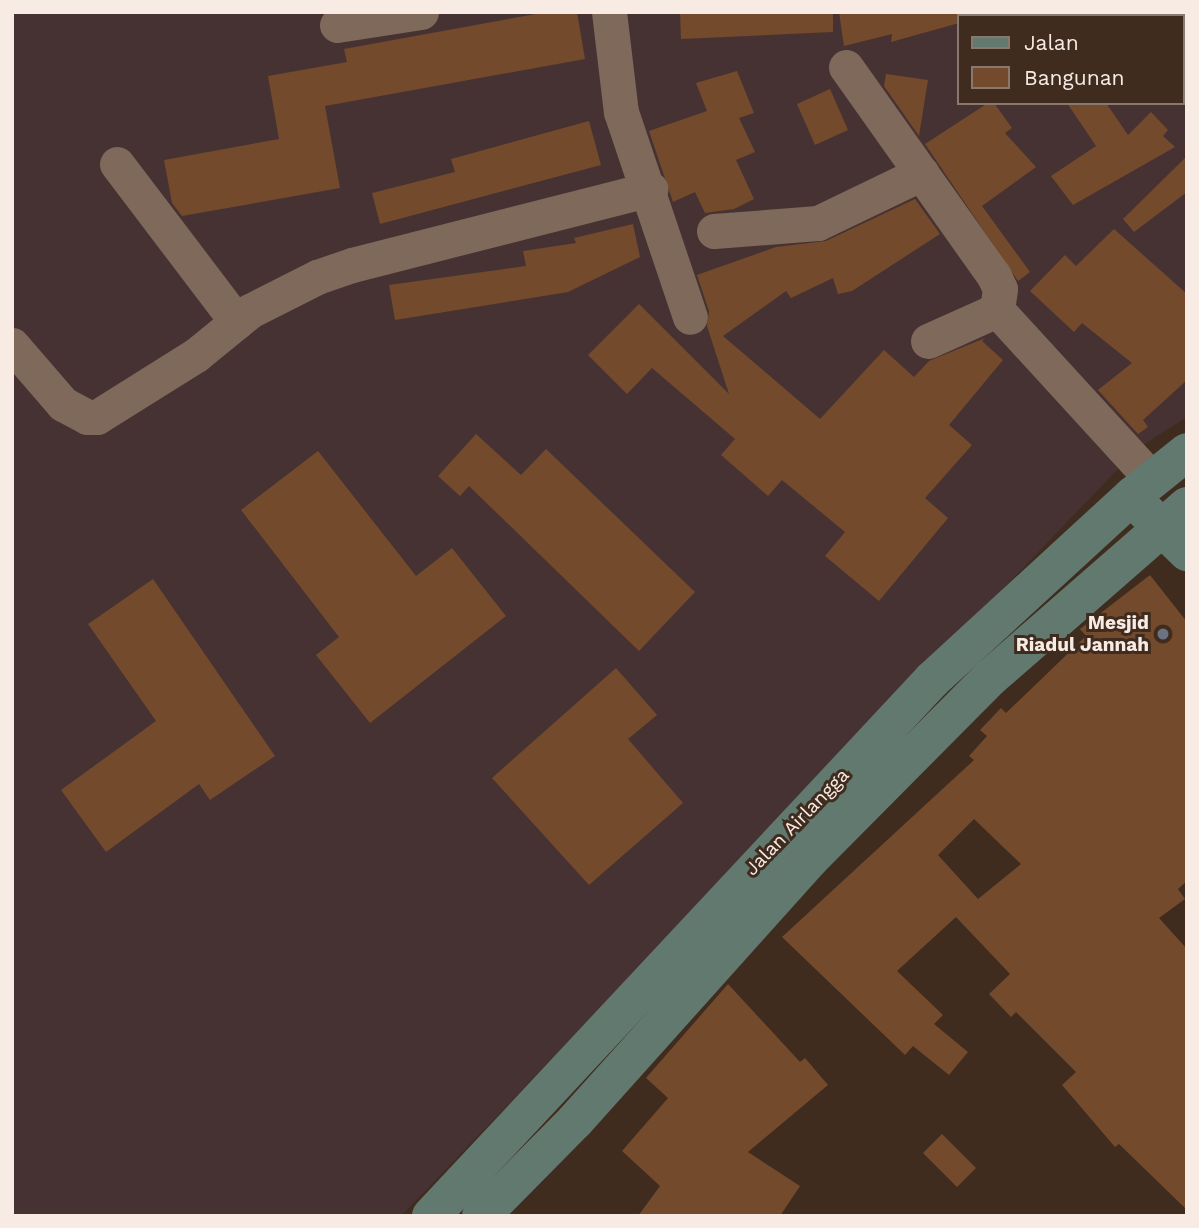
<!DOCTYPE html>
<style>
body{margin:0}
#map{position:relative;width:1199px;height:1228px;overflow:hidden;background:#3f2c1f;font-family:"Work Sans",sans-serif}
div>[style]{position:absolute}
.commercial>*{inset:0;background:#473233}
.building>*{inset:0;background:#734a2c}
.street>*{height:35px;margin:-17.5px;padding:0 17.5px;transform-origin:17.5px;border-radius:17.5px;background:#7e695a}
.secondary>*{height:38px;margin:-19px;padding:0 19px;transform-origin:19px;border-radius:19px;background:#627970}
.dots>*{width:19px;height:19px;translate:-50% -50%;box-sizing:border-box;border:4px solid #3f2c1f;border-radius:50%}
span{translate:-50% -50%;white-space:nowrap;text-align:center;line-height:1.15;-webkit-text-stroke:6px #3f2c1f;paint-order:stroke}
.poi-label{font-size:19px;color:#f8ebe3;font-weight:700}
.right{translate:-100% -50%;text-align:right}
.street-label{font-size:19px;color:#f8ebe3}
.frame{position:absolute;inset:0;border:14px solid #f8ebe3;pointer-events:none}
.legend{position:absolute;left:957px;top:14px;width:228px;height:91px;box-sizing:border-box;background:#3f2c1f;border:2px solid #89786d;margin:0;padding:9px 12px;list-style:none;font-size:21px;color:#f8ebe3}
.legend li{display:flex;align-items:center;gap:14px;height:35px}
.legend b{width:35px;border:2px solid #89786d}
</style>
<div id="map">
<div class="commercial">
<div style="clip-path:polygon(evenodd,12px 12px,1187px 12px,1187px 417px,1138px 448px,401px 1216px,12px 1216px,12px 12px,959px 16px,1183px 16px,1183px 103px,959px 103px,959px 16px)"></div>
</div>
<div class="building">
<div style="clip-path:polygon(547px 12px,577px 12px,585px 59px,325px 106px,340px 188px,182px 216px,172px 203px,164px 160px,279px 139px,268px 76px,347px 62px,344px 49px)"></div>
<div style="clip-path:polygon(680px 12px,833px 12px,833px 32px,681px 39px)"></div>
<div style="clip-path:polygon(839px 12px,972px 12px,972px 16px,959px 16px,959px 23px,891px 42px,892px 34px,844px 46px)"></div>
<div style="clip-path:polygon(737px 71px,754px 113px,739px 118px,755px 152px,736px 160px,754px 199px,734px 209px,705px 213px,695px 192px,673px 202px,649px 131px,707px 111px,696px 83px)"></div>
<div style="clip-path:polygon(886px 74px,928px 80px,919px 136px,884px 86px)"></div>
<div style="clip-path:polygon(830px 89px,848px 130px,815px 145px,797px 104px)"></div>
<div style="clip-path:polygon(988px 103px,994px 103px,1012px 128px,1005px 133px,1036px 167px,982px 206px,1030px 272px,1018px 281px,925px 144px)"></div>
<div style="clip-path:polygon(1067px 103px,1106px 103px,1128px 135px,1151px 112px,1168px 130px,1163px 136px,1175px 147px,1073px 205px,1051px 176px,1096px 146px)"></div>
<div style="clip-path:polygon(589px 121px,601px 165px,380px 224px,372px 193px,455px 172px,451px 159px)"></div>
<div style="clip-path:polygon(1187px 156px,1187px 192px,1134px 232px,1123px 219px)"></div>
<div style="clip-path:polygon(915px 199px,940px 234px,852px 291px,838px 294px,833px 278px,791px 298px,786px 291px,723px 336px,820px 419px,884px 350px,914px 377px,929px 361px,985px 338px,982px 341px,1003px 360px,949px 425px,972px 445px,925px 498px,948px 518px,879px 601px,825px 556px,845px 532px,782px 480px,768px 496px,721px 455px,735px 439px,652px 368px,627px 394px,588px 355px,639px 304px,729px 394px,707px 326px,709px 311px,697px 275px,776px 247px,826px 241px)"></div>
<div style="clip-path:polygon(633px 224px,640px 257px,568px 292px,395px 320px,389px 285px,526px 266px,523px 251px,576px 243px,574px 238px)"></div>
<div style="clip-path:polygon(1114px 229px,1187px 294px,1187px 380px,1143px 420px,1148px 427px,1138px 434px,1098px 390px,1132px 363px,1082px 323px,1074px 332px,1030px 291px,1065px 255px,1076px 266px)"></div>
<div style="clip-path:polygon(476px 434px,521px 475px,546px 449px,695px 592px,639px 651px,469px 486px,460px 496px,438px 476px)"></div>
<div style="clip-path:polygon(318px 451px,416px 576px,452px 548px,506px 616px,370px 723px,316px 655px,339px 637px,241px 510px)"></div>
<div style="clip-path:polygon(evenodd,1150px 575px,1187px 622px,1187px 881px,1178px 889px,1185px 899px,1159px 918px,1187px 949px,1187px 1210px,1119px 1144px,1115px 1147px,1062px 1085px,1076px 1072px,1016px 1012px,1011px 1017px,989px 994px,1010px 974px,956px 917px,897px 971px,943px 1015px,934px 1024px,968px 1052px,949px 1075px,913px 1046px,905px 1055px,782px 937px,974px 760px,969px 756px,987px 736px,980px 730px,1001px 708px,1006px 713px,1086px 636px,1080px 629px,1150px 575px,974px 819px,1021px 864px,978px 899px,938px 855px,974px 819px)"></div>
<div style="clip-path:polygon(153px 579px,275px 756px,210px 800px,199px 784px,106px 852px,61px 790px,156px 721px,88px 624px)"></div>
<div style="clip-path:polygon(616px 668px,657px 715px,628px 739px,683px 803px,589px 885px,492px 778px)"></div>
<div style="clip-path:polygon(728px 984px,800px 1062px,805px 1058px,828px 1085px,748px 1152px,800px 1186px,780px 1216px,638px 1216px,660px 1186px,622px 1151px,668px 1098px,646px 1078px)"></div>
<div style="clip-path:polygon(942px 1134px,976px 1168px,957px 1187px,923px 1153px)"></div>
</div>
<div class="street">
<div style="left:609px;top:12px;width:101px;rotate:83.2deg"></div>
<div style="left:621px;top:112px;width:216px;rotate:71.4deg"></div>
<div style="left:337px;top:25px;width:85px;rotate:-8.8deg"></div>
<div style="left:846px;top:67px;width:256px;rotate:54.7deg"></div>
<div style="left:994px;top:276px;width:14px;rotate:65deg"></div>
<div style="left:1000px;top:289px;width:21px;rotate:98deg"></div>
<div style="left:997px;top:310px;width:228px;rotate:47.5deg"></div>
<div style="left:117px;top:164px;width:198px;rotate:52.8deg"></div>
<div style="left:714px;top:231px;width:104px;rotate:-4.4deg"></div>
<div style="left:818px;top:223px;width:115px;rotate:-25.7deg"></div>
<div style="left:928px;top:341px;width:76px;rotate:-24.2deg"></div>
<div style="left:12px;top:345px;width:78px;rotate:49.2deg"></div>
<div style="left:63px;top:404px;width:27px;rotate:28deg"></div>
<div style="left:87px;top:417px;width:10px"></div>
<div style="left:97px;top:417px;width:117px;rotate:-32.1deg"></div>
<div style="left:196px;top:355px;width:70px;rotate:-39.2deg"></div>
<div style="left:250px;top:311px;width:75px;rotate:-26.9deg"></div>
<div style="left:317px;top:277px;width:37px;rotate:-19deg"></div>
<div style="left:352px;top:265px;width:308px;rotate:-14.3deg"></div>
</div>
<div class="secondary">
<div style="left:1143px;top:509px;width:62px;rotate:44.3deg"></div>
<div style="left:431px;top:1216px;width:734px;rotate:-46.93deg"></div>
<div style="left:932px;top:680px;width:272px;rotate:-42.6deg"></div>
<div style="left:1132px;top:496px;width:70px;rotate:-38.7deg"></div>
<div style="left:481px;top:1216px;width:134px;rotate:-45.3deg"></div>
<div style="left:575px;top:1121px;width:353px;rotate:-48.1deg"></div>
<div style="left:811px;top:858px;width:255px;rotate:-45.2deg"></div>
<div style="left:991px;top:677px;width:260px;rotate:-41.1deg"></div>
</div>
<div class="dots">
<div style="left:1163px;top:634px;background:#6b7280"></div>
</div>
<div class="poi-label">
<span class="right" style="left:1149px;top:634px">Mesjid<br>Riadul Jannah</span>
</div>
<div class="street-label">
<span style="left:797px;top:822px;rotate:-46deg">Jalan Airlangga</span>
</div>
<div class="frame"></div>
<ul class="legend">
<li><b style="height:9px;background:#627970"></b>Jalan</li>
<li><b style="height:19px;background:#734a2c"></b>Bangunan</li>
</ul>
</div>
